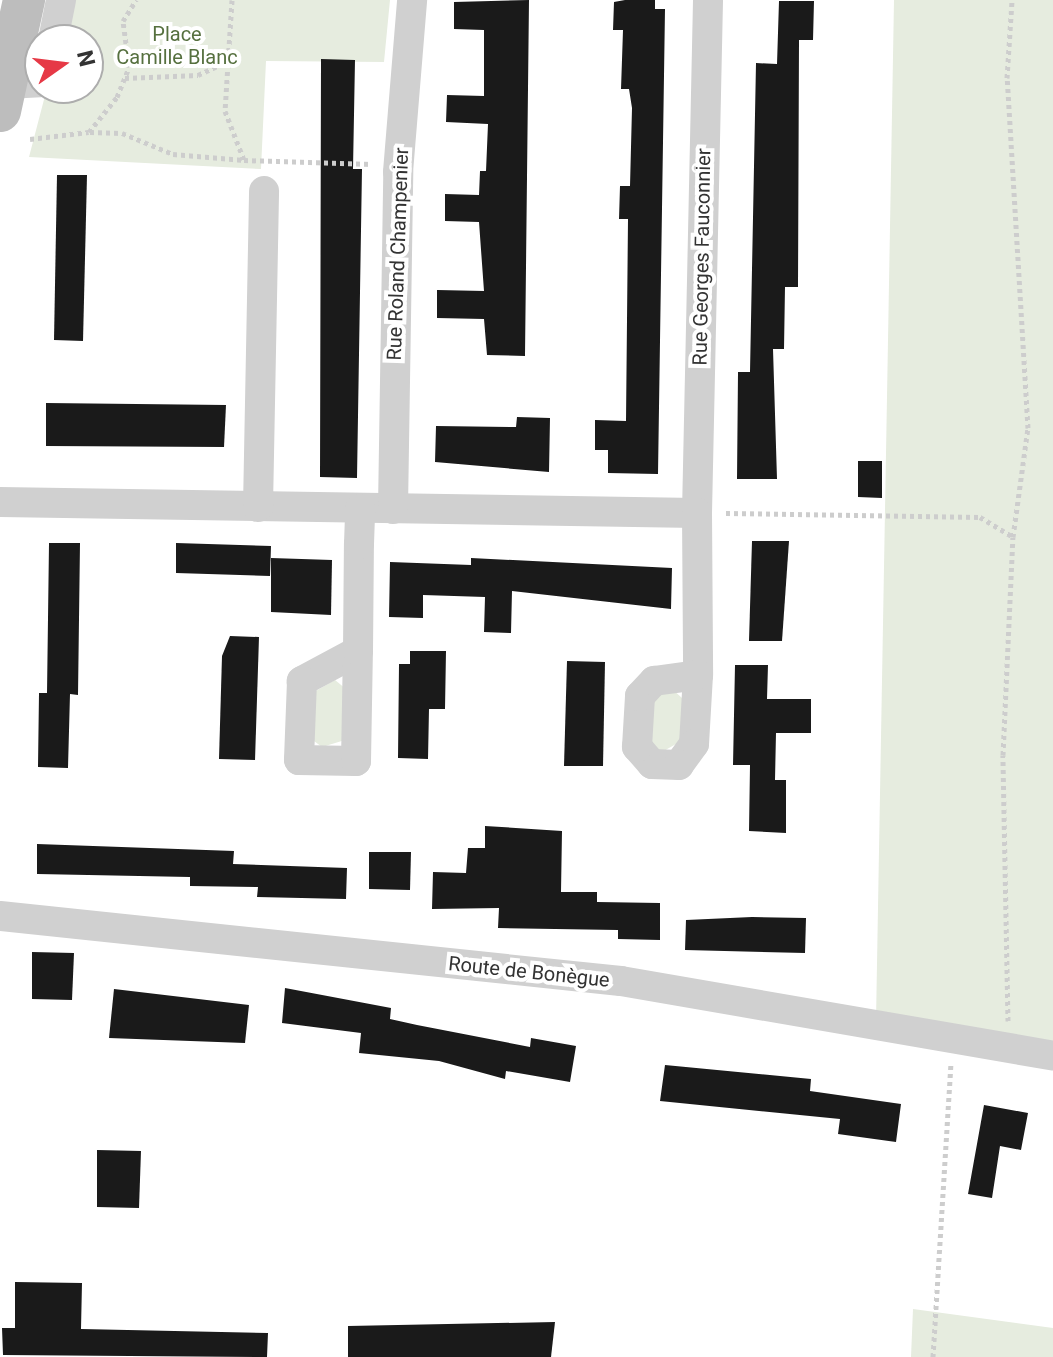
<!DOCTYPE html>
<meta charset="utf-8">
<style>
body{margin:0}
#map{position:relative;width:1053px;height:1357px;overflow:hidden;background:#fff;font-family:Roboto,sans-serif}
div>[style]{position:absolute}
.green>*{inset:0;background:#e6ecdf}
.building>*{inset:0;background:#1a1a1a}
.path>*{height:5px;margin-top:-2.5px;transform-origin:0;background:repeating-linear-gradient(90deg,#cdcdcd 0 4px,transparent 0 8px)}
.street>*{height:30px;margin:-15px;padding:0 15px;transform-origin:15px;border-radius:15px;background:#d0d0d0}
.secondary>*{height:42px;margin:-21px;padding:0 21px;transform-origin:21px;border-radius:21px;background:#bdbdbd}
span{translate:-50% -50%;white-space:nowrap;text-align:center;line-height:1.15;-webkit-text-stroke:8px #fff;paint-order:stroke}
.park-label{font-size:20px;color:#56703f}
.street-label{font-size:20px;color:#333}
.north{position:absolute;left:24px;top:24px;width:80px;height:80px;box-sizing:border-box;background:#fff;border:2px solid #adadad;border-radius:50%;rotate:76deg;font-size:22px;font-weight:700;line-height:32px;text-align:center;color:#333}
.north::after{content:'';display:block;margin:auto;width:28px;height:36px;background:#e63946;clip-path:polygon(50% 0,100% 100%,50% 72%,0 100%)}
</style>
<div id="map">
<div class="green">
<div style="clip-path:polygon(69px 0,390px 0,384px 62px,266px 61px,261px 169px,29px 157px,47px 88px,88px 88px,88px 40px,59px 40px)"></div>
<div style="clip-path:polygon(894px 0,1053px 0,1053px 1053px,876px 1021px)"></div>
<div style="clip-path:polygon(335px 680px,346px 689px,345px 740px,322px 747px,314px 741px,314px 692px)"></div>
<div style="clip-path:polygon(671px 688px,682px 698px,683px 740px,662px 752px,651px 748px,650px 699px)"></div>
<div style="clip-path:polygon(913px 1309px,1053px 1328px,1053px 1357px,911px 1357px)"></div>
</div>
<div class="building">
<div style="clip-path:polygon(529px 0,525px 356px,487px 355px,484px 319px,437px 318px,437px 290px,484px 291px,479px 222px,445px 221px,445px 194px,479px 195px,480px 171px,486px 171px,488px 124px,446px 122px,447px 95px,484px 96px,484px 30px,454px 29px,454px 2px)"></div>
<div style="clip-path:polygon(625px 0,655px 0,655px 9px,665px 9px,658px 474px,608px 473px,608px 450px,595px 450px,595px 420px,626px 421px,628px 219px,619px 219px,620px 186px,630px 186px,632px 108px,629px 89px,621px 89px,623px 30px,613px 30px,614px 2px)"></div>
<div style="clip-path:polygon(779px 1px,814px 1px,813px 40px,799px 40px,798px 287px,785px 287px,784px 349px,773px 349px,777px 479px,737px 479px,738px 372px,750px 372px,756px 63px,777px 64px)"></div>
<div style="clip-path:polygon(321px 59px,355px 60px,353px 169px,362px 169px,357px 478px,320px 477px)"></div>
<div style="clip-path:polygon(57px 175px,87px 175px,83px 341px,54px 340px)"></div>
<div style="clip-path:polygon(46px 403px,226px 405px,224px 447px,46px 446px)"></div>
<div style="clip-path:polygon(517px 417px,550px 418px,549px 472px,435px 462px,436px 426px,516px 427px)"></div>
<div style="clip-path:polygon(858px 461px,882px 461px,882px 498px,858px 497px)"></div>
<div style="clip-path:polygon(752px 541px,789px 541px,782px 641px,749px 641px)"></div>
<div style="clip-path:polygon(49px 543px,80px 543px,78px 695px,70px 694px,68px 768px,38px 767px,39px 693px,47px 693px)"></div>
<div style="clip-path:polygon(176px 543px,271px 546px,270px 576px,176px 573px)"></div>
<div style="clip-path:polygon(271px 558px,332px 560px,331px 615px,271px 612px)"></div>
<div style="clip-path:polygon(471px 558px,672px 568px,671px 609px,512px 591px,511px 633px,484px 632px,485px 597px,423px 595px,423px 618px,389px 617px,390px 562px,471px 565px)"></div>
<div style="clip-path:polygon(230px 636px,259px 637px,255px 760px,219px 759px,222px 656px)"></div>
<div style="clip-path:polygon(410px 651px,446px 651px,445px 709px,429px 709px,428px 759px,398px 758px,399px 664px,410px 664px)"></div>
<div style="clip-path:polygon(567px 661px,605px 662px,603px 766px,564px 766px)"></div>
<div style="clip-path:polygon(735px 665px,768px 665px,767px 699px,811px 699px,811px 733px,776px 733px,775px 780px,786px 780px,786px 833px,749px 831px,750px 765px,733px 765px)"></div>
<div style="clip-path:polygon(485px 826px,562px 831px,561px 892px,597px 892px,597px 902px,660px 903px,660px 940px,618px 939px,618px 930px,498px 928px,499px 908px,432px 909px,433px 872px,466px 873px,468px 848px,485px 848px)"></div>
<div style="clip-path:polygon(37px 844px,234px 851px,233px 864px,347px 868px,346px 899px,257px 897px,258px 887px,190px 886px,190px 877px,37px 874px)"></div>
<div style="clip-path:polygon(369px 852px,411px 852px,410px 890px,369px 889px)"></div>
<div style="clip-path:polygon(752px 917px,806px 918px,805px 953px,685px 950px,686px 920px)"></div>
<div style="clip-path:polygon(32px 952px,74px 953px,72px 1000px,32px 999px)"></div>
<div style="clip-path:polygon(285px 988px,391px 1008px,390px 1019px,417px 1025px,530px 1047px,531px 1038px,576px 1046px,570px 1082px,506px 1071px,505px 1079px,439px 1061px,359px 1053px,361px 1033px,282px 1023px)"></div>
<div style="clip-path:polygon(114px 989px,249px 1005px,245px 1043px,109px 1038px)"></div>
<div style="clip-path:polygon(665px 1065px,811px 1079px,810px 1091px,901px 1104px,896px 1142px,838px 1134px,840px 1119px,660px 1101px)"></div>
<div style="clip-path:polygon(984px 1105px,1028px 1113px,1021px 1150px,1000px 1146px,992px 1198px,968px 1194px)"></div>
<div style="clip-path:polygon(97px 1150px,141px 1151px,139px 1208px,97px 1207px)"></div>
<div style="clip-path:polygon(15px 1282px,82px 1283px,81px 1329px,268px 1333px,267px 1357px,3px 1355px,2px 1328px,15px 1328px)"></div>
<div style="clip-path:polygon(555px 1322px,551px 1357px,348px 1357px,348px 1326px)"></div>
</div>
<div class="path">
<div style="left:232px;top:0;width:111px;rotate:93.6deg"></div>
<div style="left:225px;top:111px;width:53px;rotate:68.8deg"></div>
<div style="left:244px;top:160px;width:128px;rotate:1.8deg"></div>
<div style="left:125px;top:78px;width:73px;rotate:-2.4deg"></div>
<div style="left:198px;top:75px;width:31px;rotate:-25deg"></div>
<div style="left:90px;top:132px;width:32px;rotate:2deg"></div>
<div style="left:122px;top:133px;width:55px;rotate:22.4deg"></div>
<div style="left:173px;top:154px;width:71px;rotate:4.8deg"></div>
<div style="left:30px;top:139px;width:59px;rotate:-6.8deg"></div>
<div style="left:89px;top:132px;width:45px;rotate:-51.3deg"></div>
<div style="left:117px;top:97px;width:32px;rotate:-68deg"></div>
<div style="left:129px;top:67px;width:46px;rotate:-97.4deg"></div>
<div style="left:123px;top:21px;width:25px;rotate:-58deg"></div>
<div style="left:726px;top:513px;width:254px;rotate:0.9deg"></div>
<div style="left:980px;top:517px;width:39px;rotate:31deg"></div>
<div style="left:1008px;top:1021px;width:266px;rotate:-91.1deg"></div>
<div style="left:1003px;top:755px;width:218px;rotate:-87.4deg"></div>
<div style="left:1013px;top:537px;width:110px;rotate:-82.2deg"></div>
<div style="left:1028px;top:428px;width:351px;rotate:-93.4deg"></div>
<div style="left:1007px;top:78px;width:78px;rotate:-86.3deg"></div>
<div style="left:933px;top:1357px;width:294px;rotate:-86.5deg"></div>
</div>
<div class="street">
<div style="left:53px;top:40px;width:41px;rotate:-78.7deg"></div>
<div style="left:6px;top:84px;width:34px;rotate:-3deg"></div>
<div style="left:0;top:502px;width:697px;rotate:0.9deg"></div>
<div style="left:697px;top:513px;width:513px;rotate:-88.77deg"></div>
<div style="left:258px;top:507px;width:316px;rotate:-88.9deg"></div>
<div style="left:393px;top:509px;width:337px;rotate:-89.1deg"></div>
<div style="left:398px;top:172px;width:173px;rotate:-85.3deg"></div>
<div style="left:697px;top:513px;width:162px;rotate:89.6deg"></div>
<div style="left:698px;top:675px;width:69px;rotate:93.3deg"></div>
<div style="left:694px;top:744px;width:26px;rotate:126deg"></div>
<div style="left:679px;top:765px;width:27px;rotate:-178deg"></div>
<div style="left:652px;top:764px;width:23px;rotate:-131deg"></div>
<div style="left:637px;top:747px;width:51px;rotate:-86.6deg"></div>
<div style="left:640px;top:696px;width:21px;rotate:-47deg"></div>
<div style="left:654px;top:681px;width:44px;rotate:-7.8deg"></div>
<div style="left:358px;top:651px;width:64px;rotate:151.8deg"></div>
<div style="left:302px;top:681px;width:79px;rotate:92.2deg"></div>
<div style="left:299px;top:760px;width:57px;rotate:1deg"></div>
<div style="left:356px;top:761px;width:110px;rotate:-89deg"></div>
<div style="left:358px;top:651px;width:107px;rotate:-89.5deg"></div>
<div style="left:359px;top:544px;width:35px;rotate:-88deg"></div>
<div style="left:0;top:916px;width:624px;rotate:5.98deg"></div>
<div style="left:621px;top:981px;width:438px;rotate:9.8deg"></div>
</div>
<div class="secondary">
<div style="left:0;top:111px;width:114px;rotate:-77.8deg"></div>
</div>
<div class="park-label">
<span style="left:177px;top:46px">Place<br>Camille Blanc</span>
</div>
<div class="street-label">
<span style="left:398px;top:254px;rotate:-88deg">Rue Roland Champenier</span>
<span style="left:702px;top:257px;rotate:-89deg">Rue Georges Fauconnier</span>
<span style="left:529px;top:972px;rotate:6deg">Route de Bonègue</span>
</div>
<div class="north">N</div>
</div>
